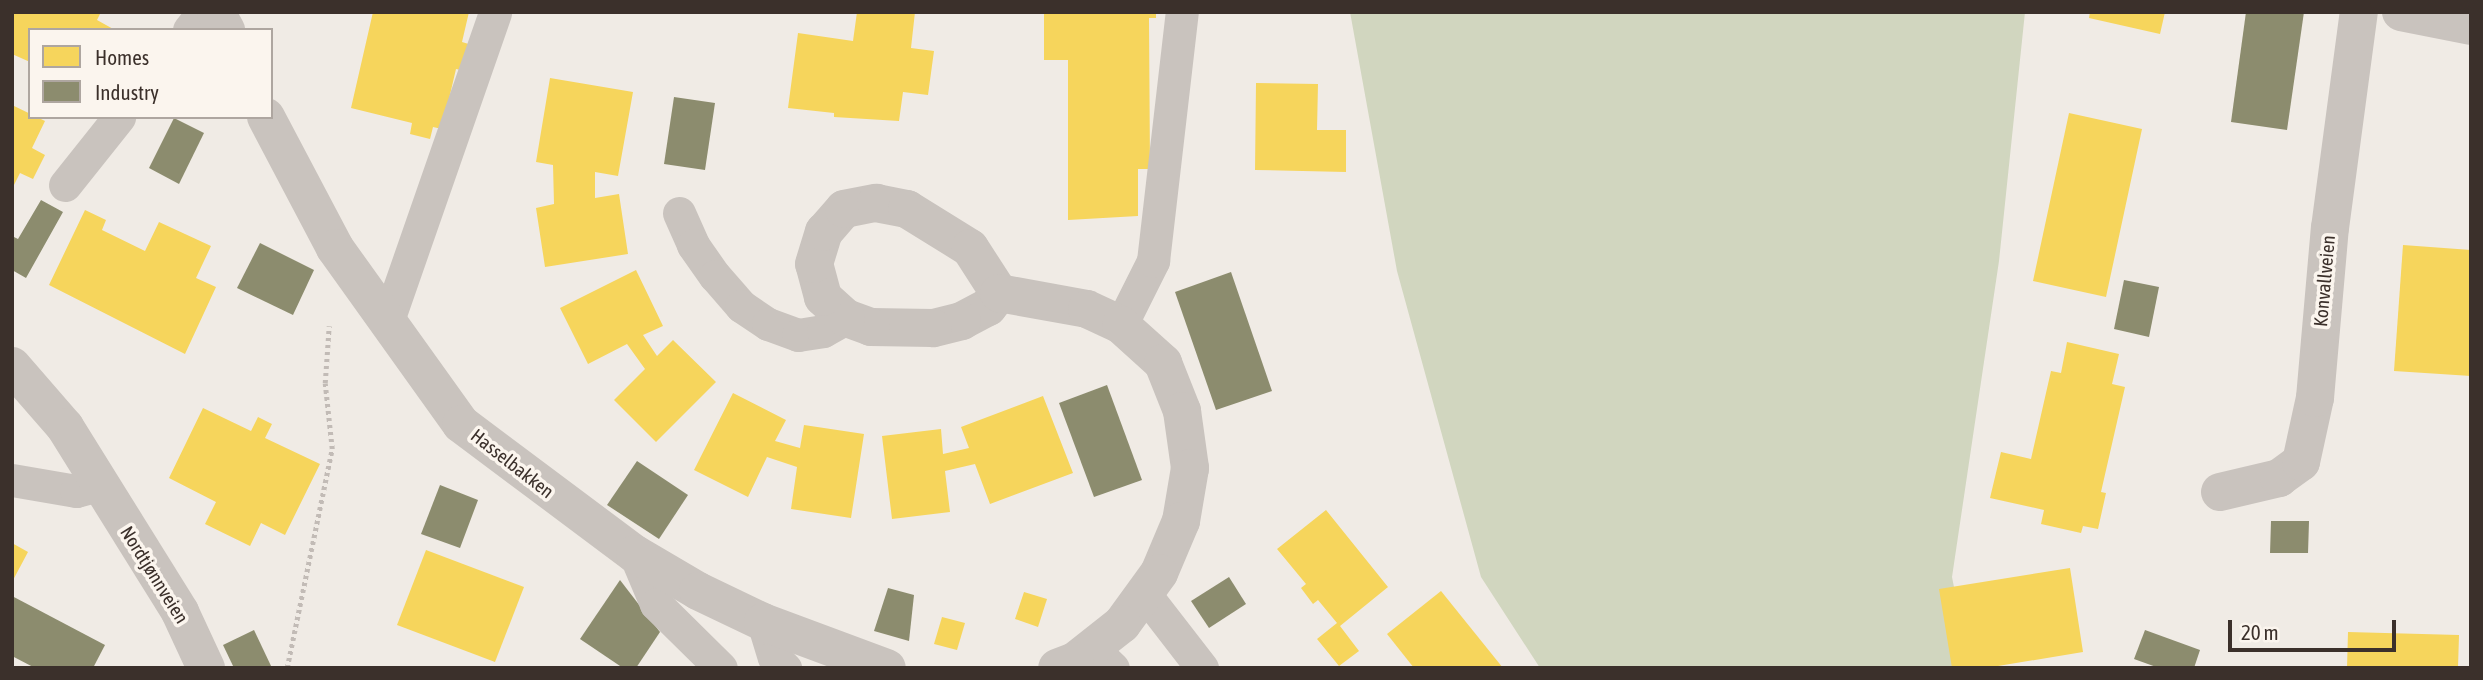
<!DOCTYPE html>
<meta charset="utf-8">
<style>
body{margin:0}
#map{position:relative;width:2483px;height:680px;overflow:hidden;background:#f0ebe5;font-family:"Asap Condensed",sans-serif}
div>[style]{position:absolute}
.green>*{inset:0;background:#d1d6bf}
.homes>*{inset:0;background:#f6d55c}
.industry>*{inset:0;background:#8c8c6e}
.path>*{height:4.5px;margin-top:-2.25px;transform-origin:0;background:repeating-linear-gradient(90deg,#c2bbb6 0 3.5px,transparent 0 7px)}
.service>*{height:33px;margin:-16.5px;padding:0 16.5px;transform-origin:16.5px;border-radius:16.5px;background:#c9c3be}
.minor>*{height:38px;margin:-19px;padding:0 19px;transform-origin:19px;border-radius:19px;background:#c9c3be}
span{translate:-50% -50%;white-space:nowrap;text-align:center;line-height:1.15;-webkit-text-stroke:7px #fbf5ee;paint-order:stroke}
.street-label{font-size:19px;color:#3b302b}
.frame{position:absolute;inset:0;border:14px solid #3b302b;pointer-events:none}
.legend{position:absolute;left:28px;top:28px;width:245px;height:91px;box-sizing:border-box;background:#fbf5ee;border:2px solid #aea6a0;margin:0;padding:9px 12px;list-style:none;font-size:21px;color:#3b302b}
.legend li{display:flex;align-items:center;gap:14px;height:35px}
.legend b{width:35px;border:2px solid #aea6a0}
.scale{position:absolute;left:2228px;top:620px;width:168px;height:32px;box-sizing:border-box;border:4px solid #3b302b;border-top:0;padding-left:9px;font-size:21px;line-height:24px;white-space:nowrap;color:#3b302b;-webkit-text-stroke:5px #fbf5ee;paint-order:stroke}
</style>
<div id="map">
<div class="green">
<div style="clip-path:polygon(1350px 12px,2025px 12px,1999px 261px,1952px 577px,1970px 668px,1540px 668px,1481px 577px,1397px 271px)"></div>
</div>
<div class="homes">
<div style="clip-path:polygon(12px 12px,101px 12px,97px 20px,115px 30px,30px 30px,30px 62px,12px 54px)"></div>
<div style="clip-path:polygon(373px 12px,469px 12px,462px 42px,472px 45px,466px 71px,456px 69px,442px 129px,433px 127px,430px 139px,410px 134px,412px 123px,351px 108px)"></div>
<div style="clip-path:polygon(857px 12px,915px 12px,911px 48px,934px 51px,928px 95px,903px 92px,899px 121px,834px 117px,834px 113px,788px 108px,798px 33px,853px 41px)"></div>
<div style="clip-path:polygon(1044px 12px,1156px 12px,1156px 18px,1149px 18px,1150px 169px,1138px 169px,1138px 216px,1068px 220px,1068px 60px,1044px 60px)"></div>
<div style="clip-path:polygon(2090px 12px,2165px 12px,2160px 34px,2089px 18px)"></div>
<div style="clip-path:polygon(550px 78px,633px 92px,618px 176px,595px 172px,595px 198px,619px 194px,628px 254px,545px 267px,536px 208px,554px 204px,553px 165px,536px 162px)"></div>
<div style="clip-path:polygon(1256px 83px,1318px 84px,1317px 130px,1346px 130px,1346px 172px,1255px 170px)"></div>
<div style="clip-path:polygon(12px 105px,45px 121px,32px 148px,45px 155px,33px 179px,20px 173px,12px 189px)"></div>
<div style="clip-path:polygon(2069px 113px,2142px 129px,2106px 297px,2033px 281px)"></div>
<div style="clip-path:polygon(85px 210px,106px 220px,102px 230px,145px 251px,159px 222px,211px 246px,196px 278px,216px 287px,185px 354px,49px 285px)"></div>
<div style="clip-path:polygon(2403px 245px,2471px 250px,2471px 376px,2394px 371px)"></div>
<div style="clip-path:polygon(636px 270px,663px 326px,643px 335px,657px 356px,673px 340px,716px 382px,656px 442px,614px 400px,645px 369px,627px 344px,588px 364px,560px 308px)"></div>
<div style="clip-path:polygon(2067px 342px,2119px 354px,2112px 384px,2125px 387px,2101px 492px,2106px 493px,2098px 529px,2083px 526px,2081px 533px,2041px 524px,2044px 510px,1990px 498px,2001px 452px,2031px 459px,2051px 371px,2061px 373px)"></div>
<div style="clip-path:polygon(733px 393px,786px 420px,775px 441px,800px 448px,804px 425px,864px 434px,851px 518px,791px 509px,797px 467px,767px 457px,748px 497px,694px 470px)"></div>
<div style="clip-path:polygon(1043px 396px,1073px 473px,990px 504px,975px 464px,945px 471px,950px 512px,892px 519px,882px 436px,941px 429px,943px 454px,969px 448px,961px 427px)"></div>
<div style="clip-path:polygon(203px 408px,251px 431px,258px 417px,272px 424px,265px 438px,320px 464px,285px 535px,261px 523px,250px 546px,205px 524px,216px 502px,169px 478px)"></div>
<div style="clip-path:polygon(1326px 510px,1388px 587px,1340px 626px,1359px 651px,1339px 666px,1317px 639px,1337px 623px,1318px 600px,1313px 604px,1301px 588px,1306px 584px,1277px 549px)"></div>
<div style="clip-path:polygon(12px 543px,28px 552px,12px 582px)"></div>
<div style="clip-path:polygon(426px 550px,524px 587px,495px 662px,397px 625px)"></div>
<div style="clip-path:polygon(2070px 568px,2083px 652px,1986px 668px,1952px 668px,1939px 589px)"></div>
<div style="clip-path:polygon(1441px 591px,1503px 668px,1414px 668px,1387px 634px)"></div>
<div style="clip-path:polygon(1024px 592px,1047px 599px,1038px 627px,1015px 619px)"></div>
<div style="clip-path:polygon(942px 617px,965px 623px,957px 650px,934px 644px)"></div>
<div style="clip-path:polygon(2348px 632px,2459px 635px,2458px 668px,2347px 668px)"></div>
</div>
<div class="industry">
<div style="clip-path:polygon(2246px 12px,2304px 12px,2287px 130px,2231px 122px)"></div>
<div style="clip-path:polygon(674px 97px,715px 103px,705px 170px,664px 164px)"></div>
<div style="clip-path:polygon(174px 118px,204px 133px,179px 184px,149px 168px)"></div>
<div style="clip-path:polygon(41px 200px,63px 212px,26px 278px,12px 270px,12px 236px,18px 239px)"></div>
<div style="clip-path:polygon(260px 243px,314px 270px,293px 315px,237px 288px)"></div>
<div style="clip-path:polygon(1231px 272px,1272px 391px,1216px 410px,1175px 292px)"></div>
<div style="clip-path:polygon(2124px 280px,2159px 287px,2149px 337px,2114px 329px)"></div>
<div style="clip-path:polygon(1107px 385px,1142px 480px,1094px 497px,1059px 403px)"></div>
<div style="clip-path:polygon(637px 461px,688px 495px,659px 539px,607px 505px)"></div>
<div style="clip-path:polygon(440px 485px,478px 500px,460px 548px,421px 534px)"></div>
<div style="clip-path:polygon(2271px 521px,2309px 521px,2308px 553px,2270px 553px)"></div>
<div style="clip-path:polygon(1229px 577px,1246px 604px,1209px 628px,1191px 601px)"></div>
<div style="clip-path:polygon(620px 580px,660px 632px,636px 668px,623px 668px,580px 639px)"></div>
<div style="clip-path:polygon(888px 588px,914px 595px,909px 641px,874px 631px)"></div>
<div style="clip-path:polygon(12px 596px,105px 645px,93px 668px,35px 668px,12px 656px)"></div>
<div style="clip-path:polygon(254px 630px,272px 668px,234px 668px,223px 645px)"></div>
<div style="clip-path:polygon(2145px 630px,2200px 650px,2194px 668px,2159px 668px,2134px 659px)"></div>
</div>
<div class="path">
<div style="left:287px;top:668px;width:224px;rotate:-78.4deg"></div>
<div style="left:332px;top:449px;width:66px;rotate:-96.1deg"></div>
<div style="left:325px;top:383px;width:57px;rotate:-86deg"></div>
</div>
<div class="service">
<div style="left:189px;top:30px;width:23px;rotate:-52deg"></div>
<div style="left:65px;top:185px;width:87px;rotate:-51.5deg"></div>
<div style="left:679px;top:213px;width:35px;rotate:66deg"></div>
<div style="left:693px;top:245px;width:38px;rotate:55deg"></div>
<div style="left:715px;top:276px;width:40px;rotate:49deg"></div>
<div style="left:741px;top:306px;width:32px;rotate:34deg"></div>
<div style="left:768px;top:324px;width:32px;rotate:20deg"></div>
<div style="left:798px;top:335px;width:25px;rotate:-9deg"></div>
<div style="left:823px;top:331px;width:26px;rotate:-29deg"></div>
<div style="left:387px;top:323px;width:329px;rotate:-70.8deg"></div>
<div style="left:1121px;top:325px;width:72px;rotate:-63.4deg"></div>
<div style="left:1153px;top:261px;width:251px;rotate:-83.4deg"></div>
<div style="left:12px;top:480px;width:65px;rotate:9.8deg"></div>
<div style="left:76px;top:491px;width:23px;rotate:-15deg"></div>
<div style="left:635px;top:554px;width:54px;rotate:67.2deg"></div>
<div style="left:656px;top:604px;width:91px;rotate:44.6deg"></div>
<div style="left:1144px;top:593px;width:95px;rotate:52.3deg"></div>
<div style="left:763px;top:622px;width:37px;rotate:73deg"></div>
<div style="left:774px;top:657px;width:16px;rotate:45deg"></div>
<div style="left:1092px;top:648px;width:29px;rotate:44deg"></div>
</div>
<div class="minor">
<div style="left:216px;top:12px;width:21px;rotate:61deg"></div>
<div style="left:2401px;top:12px;width:71px;rotate:11.3deg"></div>
<div style="left:266px;top:117px;width:148px;rotate:62.2deg"></div>
<div style="left:335px;top:248px;width:216px;rotate:54.4deg"></div>
<div style="left:461px;top:424px;width:217px;rotate:36.8deg"></div>
<div style="left:635px;top:554px;width:73px;rotate:30.4deg"></div>
<div style="left:698px;top:591px;width:72px;rotate:25.5deg"></div>
<div style="left:763px;top:622px;width:132px;rotate:20.4deg"></div>
<div style="left:999px;top:293px;width:18px;rotate:128deg"></div>
<div style="left:988px;top:307px;width:30px;rotate:152deg"></div>
<div style="left:962px;top:321px;width:30px;rotate:166deg"></div>
<div style="left:933px;top:328px;width:62px;rotate:-179.1deg"></div>
<div style="left:871px;top:327px;width:27px;rotate:-160deg"></div>
<div style="left:846px;top:318px;width:31px;rotate:-138deg"></div>
<div style="left:823px;top:297px;width:34px;rotate:-105deg"></div>
<div style="left:814px;top:264px;width:34px;rotate:-73deg"></div>
<div style="left:824px;top:232px;width:30px;rotate:-49deg"></div>
<div style="left:844px;top:209px;width:33px;rotate:-11deg"></div>
<div style="left:876px;top:203px;width:32px;rotate:11deg"></div>
<div style="left:907px;top:209px;width:74px;rotate:31.8deg"></div>
<div style="left:970px;top:248px;width:54px;rotate:57.2deg"></div>
<div style="left:999px;top:293px;width:89px;rotate:10.3deg"></div>
<div style="left:1087px;top:309px;width:38px;rotate:25deg"></div>
<div style="left:1121px;top:325px;width:57px;rotate:42.1deg"></div>
<div style="left:1163px;top:363px;width:52px;rotate:68.4deg"></div>
<div style="left:1182px;top:411px;width:58px;rotate:82deg"></div>
<div style="left:1190px;top:468px;width:54px;rotate:99.6deg"></div>
<div style="left:1181px;top:521px;width:56px;rotate:112.9deg"></div>
<div style="left:1159px;top:573px;width:63px;rotate:126deg"></div>
<div style="left:1122px;top:624px;width:60px;rotate:141.8deg"></div>
<div style="left:1075px;top:661px;width:19px;rotate:159deg"></div>
<div style="left:12px;top:366px;width:81px;rotate:49deg"></div>
<div style="left:65px;top:427px;width:218px;rotate:58.1deg"></div>
<div style="left:180px;top:612px;width:62px;rotate:65.1deg"></div>
<div style="left:2220px;top:492px;width:61px;rotate:-13.3deg"></div>
<div style="left:2279px;top:478px;width:27px;rotate:-36deg"></div>
<div style="left:2301px;top:462px;width:66px;rotate:-77.7deg"></div>
<div style="left:2315px;top:398px;width:171px;rotate:-85deg"></div>
<div style="left:2330px;top:228px;width:218px;rotate:-82.4deg"></div>
</div>
<div class="street-label">
<span style="left:2325px;top:281px;rotate:-85deg">Konvallveien</span>
<span style="left:512px;top:464px;rotate:38deg">Hasselbakken</span>
<span style="left:154px;top:575px;rotate:58deg">Nordtjønnveien</span>
</div>
<div class="frame"></div>
<ul class="legend">
<li><b style="height:19px;background:#f6d55c"></b>Homes</li>
<li><b style="height:19px;background:#8c8c6e"></b>Industry</li>
</ul>
<div class="scale">20 m</div>
</div>
